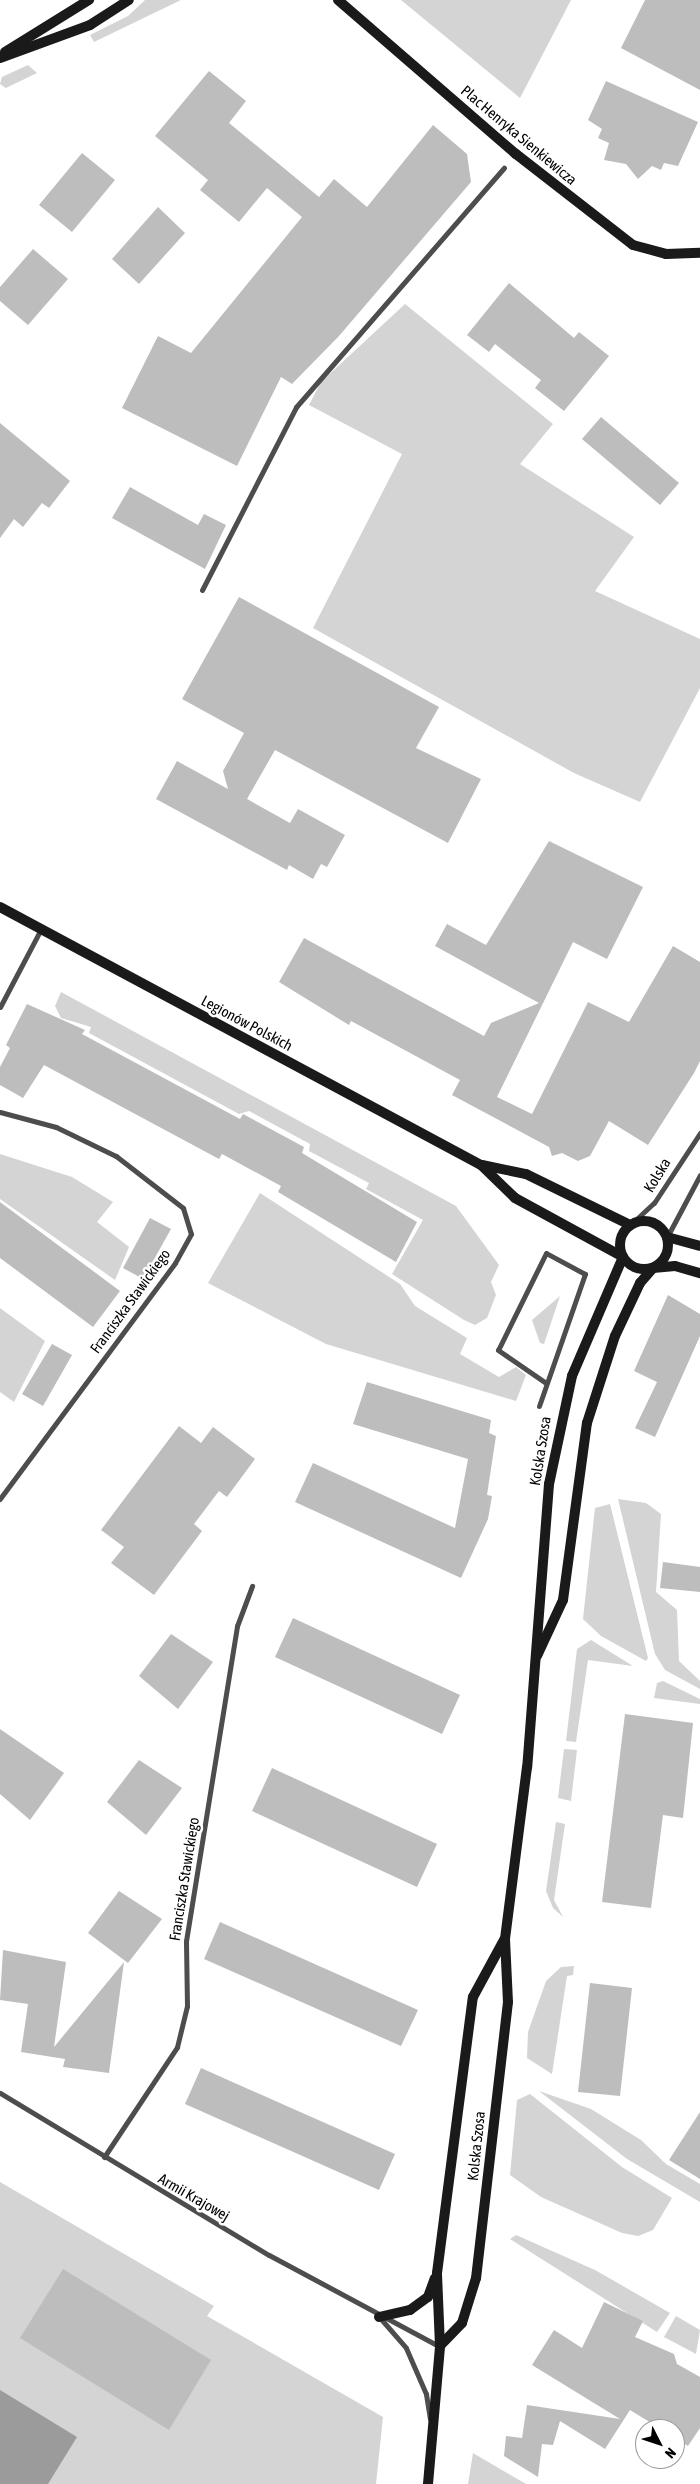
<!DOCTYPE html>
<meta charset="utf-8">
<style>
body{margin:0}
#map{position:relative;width:700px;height:2484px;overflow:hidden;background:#fff;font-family:"Asap Condensed",sans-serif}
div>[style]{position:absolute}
.green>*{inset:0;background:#d4d4d4}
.water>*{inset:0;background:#9b9b9b}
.building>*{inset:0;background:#bdbdbd}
.street>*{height:5px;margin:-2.5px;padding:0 2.5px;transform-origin:2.5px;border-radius:2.5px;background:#4d4d4d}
.secondary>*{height:10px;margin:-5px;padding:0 5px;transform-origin:5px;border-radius:5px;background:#1a1a1a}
.secondary>.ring{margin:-5px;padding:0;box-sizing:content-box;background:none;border:10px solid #1a1a1a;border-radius:50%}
span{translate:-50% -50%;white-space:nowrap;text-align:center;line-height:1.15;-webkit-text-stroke:5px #fff;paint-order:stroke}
.street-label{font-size:15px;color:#000}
.north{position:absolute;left:635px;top:2419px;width:50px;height:50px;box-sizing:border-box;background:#fff;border:1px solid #999;border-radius:50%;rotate:131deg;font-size:14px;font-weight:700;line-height:20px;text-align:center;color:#000}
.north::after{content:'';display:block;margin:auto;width:18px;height:22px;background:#000;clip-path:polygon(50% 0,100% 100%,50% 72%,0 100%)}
</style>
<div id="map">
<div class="green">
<div style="clip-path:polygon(145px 0,181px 0,94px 42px,90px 35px,128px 16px)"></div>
<div style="clip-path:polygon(401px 0,571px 0,520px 98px)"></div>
<div style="clip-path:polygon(28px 65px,37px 73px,6px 88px,0 84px,2px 77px)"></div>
<div style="clip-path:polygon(405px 304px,553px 424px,520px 464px,634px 537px,595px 591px,700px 639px,700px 688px,640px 802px,574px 773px,313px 628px,402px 454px,309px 405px,321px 382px)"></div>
<div style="clip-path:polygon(61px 992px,456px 1206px,499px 1265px,491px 1282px,496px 1295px,487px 1318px,475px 1325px,464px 1320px,392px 1274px,423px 1220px,366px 1189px,369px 1183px,309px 1151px,310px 1144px,249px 1111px,239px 1114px,89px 1033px,91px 1027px,61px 1018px,55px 1006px)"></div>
<div style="clip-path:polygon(0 1154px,72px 1177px,113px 1202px,97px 1222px,129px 1247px,115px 1280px,0 1199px)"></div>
<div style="clip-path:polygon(260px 1193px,400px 1284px,415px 1306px,467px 1338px,460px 1354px,499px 1377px,516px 1367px,526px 1375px,516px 1401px,326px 1344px,208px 1283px)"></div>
<div style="clip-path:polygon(560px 1296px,544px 1344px,540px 1343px,532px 1320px)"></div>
<div style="clip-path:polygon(0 1308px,45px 1341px,14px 1402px,0 1392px)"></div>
<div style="clip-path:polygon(618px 1499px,646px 1503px,661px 1514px,656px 1592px,677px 1610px,679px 1661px,700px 1681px,700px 1689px,665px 1670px,655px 1654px)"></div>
<div style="clip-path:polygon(610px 1504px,648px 1658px,646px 1661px,601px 1636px,583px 1619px,595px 1508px)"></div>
<div style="clip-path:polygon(591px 1640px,633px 1666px,588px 1660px,576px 1742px,566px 1741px,577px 1649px)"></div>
<div style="clip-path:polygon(663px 1681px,700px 1699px,700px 1704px,654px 1698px,657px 1683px)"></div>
<div style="clip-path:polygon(564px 1749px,577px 1750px,571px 1801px,558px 1798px)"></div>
<div style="clip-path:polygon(556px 1822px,565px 1824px,554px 1900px,563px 1917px,553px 1908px,546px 1891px)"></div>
<div style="clip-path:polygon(574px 1966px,573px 1975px,567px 1976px,552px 2074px,527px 2058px,528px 2032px,546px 1981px,561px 1967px)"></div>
<div style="clip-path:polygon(539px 2091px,591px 2109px,641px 2140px,666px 2164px,700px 2184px,700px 2202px,627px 2159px)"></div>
<div style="clip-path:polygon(530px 2094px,622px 2167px,672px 2198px,653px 2230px,638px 2236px,622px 2233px,541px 2197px,510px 2175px,517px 2100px)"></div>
<div style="clip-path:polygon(0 2182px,214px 2306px,207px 2316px,383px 2417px,376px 2484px,0 2484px)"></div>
<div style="clip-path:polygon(516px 2235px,595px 2270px,670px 2313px,657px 2332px,510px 2239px)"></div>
<div style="clip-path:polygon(676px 2316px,700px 2330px,696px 2354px,664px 2337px)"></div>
<div style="clip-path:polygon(473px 2453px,526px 2484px,468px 2484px)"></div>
</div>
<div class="water">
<div style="clip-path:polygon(0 2390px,77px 2437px,48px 2484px,0 2484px)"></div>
</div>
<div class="building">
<div style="clip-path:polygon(645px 0,700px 0,700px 90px,621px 48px)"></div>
<div style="clip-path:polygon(209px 71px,246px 101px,229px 123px,319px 197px,334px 179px,367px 207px,433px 125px,467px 154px,471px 182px,339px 336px,292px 384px,281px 377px,237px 466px,122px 408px,158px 336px,191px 353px,302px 217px,267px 188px,239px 222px,200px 190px,208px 180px,155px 136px)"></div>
<div style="clip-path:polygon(606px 81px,698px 122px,678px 166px,664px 163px,661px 170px,652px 166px,638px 179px,626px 164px,604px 160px,609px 143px,598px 138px,602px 129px,588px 120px)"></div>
<div style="clip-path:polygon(82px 153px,115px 180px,72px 232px,39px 205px)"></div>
<div style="clip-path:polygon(158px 207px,185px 233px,139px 284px,112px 259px)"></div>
<div style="clip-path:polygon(33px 249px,68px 279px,28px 325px,0 301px,0 287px)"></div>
<div style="clip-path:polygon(509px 283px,574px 338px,579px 332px,609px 356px,564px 411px,535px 388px,541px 380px,495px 344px,489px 352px,467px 335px)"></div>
<div style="clip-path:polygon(601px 417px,679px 483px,660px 505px,582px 439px)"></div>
<div style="clip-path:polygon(0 423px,70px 481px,49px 508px,42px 503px,23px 527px,14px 519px,0 538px)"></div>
<div style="clip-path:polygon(130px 487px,198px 525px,204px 514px,226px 525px,205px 569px,112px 518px)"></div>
<div style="clip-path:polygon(239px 597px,439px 707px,416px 748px,481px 779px,448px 843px,275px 750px,247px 799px,290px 823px,298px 809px,345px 835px,327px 867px,321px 864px,313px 879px,289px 865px,287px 870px,156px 799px,177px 761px,228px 789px,223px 771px,244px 733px,182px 699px)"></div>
<div style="clip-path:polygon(549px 841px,643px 887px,607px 959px,573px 942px,497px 1097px,532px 1114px,588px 1002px,629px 1022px,673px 946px,700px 962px,700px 1061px,694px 1073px,648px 1145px,609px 1121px,590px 1156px,578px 1161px,562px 1153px,552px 1156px,549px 1147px,452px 1095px,460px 1080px,351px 1021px,349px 1025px,279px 982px,304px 938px,484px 1036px,491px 1023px,539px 1003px,435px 946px,447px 924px,486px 945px)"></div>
<div style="clip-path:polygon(27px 1004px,85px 1030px,82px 1034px,240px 1119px,243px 1114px,304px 1147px,302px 1153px,417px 1222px,396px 1262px,278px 1192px,281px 1186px,222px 1154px,219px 1159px,44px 1065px,23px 1098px,0 1085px,0 1067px,10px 1048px,6px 1045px)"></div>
<div style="clip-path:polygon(0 1202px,120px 1291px,93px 1327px,0 1258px)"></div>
<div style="clip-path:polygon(150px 1218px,171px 1229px,143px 1279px,123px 1268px)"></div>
<div style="clip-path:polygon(668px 1295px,700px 1314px,700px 1336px,655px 1437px,635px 1428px,657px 1382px,634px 1371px)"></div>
<div style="clip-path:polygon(52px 1344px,72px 1355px,43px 1406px,22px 1394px)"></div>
<div style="clip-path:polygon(367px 1382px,491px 1420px,489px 1433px,496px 1436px,487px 1495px,492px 1496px,488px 1519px,461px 1578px,295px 1502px,313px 1463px,455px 1528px,468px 1459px,353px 1424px)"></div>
<div style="clip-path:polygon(179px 1426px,201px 1443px,213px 1427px,255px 1459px,227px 1497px,219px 1491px,194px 1524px,202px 1531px,154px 1595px,111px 1563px,124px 1547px,101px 1530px)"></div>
<div style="clip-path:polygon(663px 1562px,700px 1567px,700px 1592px,660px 1588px)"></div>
<div style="clip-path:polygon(293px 1618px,460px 1695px,442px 1734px,275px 1657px)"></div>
<div style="clip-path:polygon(171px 1634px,213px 1662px,178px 1709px,139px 1676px)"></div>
<div style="clip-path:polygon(625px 1714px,693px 1723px,683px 1818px,663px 1815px,651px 1908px,602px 1902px)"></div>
<div style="clip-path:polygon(0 1729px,64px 1773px,30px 1820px,0 1794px)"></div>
<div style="clip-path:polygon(139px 1760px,182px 1788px,146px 1835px,107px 1802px)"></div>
<div style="clip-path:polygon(272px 1768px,437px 1844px,417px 1887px,252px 1811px)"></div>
<div style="clip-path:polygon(119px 1891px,162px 1919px,128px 1963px,88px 1933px)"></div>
<div style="clip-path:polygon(220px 1922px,418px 2010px,401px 2046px,204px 1959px)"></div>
<div style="clip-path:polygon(3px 1950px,66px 1962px,54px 2047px,124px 1962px,109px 2073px,63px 2067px,65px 2059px,21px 2052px,28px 2004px,0 2000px)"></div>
<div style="clip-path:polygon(590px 1983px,632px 1988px,620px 2096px,578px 2092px)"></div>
<div style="clip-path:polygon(201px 2068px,395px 2154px,379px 2190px,185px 2104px)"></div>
<div style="clip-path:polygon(700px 2112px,700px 2179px,669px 2160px)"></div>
<div style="clip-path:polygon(63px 2269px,211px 2360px,169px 2430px,20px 2338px)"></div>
<div style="clip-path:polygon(604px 2302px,643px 2321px,635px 2337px,674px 2354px,677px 2364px,700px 2377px,700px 2428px,688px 2446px,675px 2438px,675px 2429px,661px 2429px,630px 2410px,605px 2449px,560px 2421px,553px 2445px,542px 2444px,538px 2477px,504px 2456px,506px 2436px,522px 2438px,527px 2405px,620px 2419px,532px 2365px,554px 2330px,582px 2348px)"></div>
</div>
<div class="street">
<div style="left:202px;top:590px;width:206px;rotate:-62.8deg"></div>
<div style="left:296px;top:407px;width:317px;rotate:-49deg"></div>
<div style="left:0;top:1007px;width:88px;rotate:-62.3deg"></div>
<div style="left:0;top:1112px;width:58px;rotate:15deg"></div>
<div style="left:56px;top:1127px;width:67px;rotate:25.8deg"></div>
<div style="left:116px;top:1156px;width:85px;rotate:37.8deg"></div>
<div style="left:183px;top:1208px;width:27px;rotate:73deg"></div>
<div style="left:191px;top:1234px;width:33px;rotate:119deg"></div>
<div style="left:175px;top:1263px;width:294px;rotate:126.6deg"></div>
<div style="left:630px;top:1225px;width:33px;rotate:-43deg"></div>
<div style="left:654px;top:1203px;width:84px;rotate:-56.7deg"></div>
<div style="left:667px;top:1237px;width:70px;rotate:-62deg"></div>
<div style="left:539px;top:1406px;width:140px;rotate:-70.8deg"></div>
<div style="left:585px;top:1274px;width:44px;rotate:-151.7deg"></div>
<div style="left:546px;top:1253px;width:108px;rotate:116.3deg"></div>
<div style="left:498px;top:1350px;width:58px;rotate:34.5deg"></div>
<div style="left:0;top:2093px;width:314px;rotate:31.1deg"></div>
<div style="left:269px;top:2255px;width:193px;rotate:28.2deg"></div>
<div style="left:104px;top:2157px;width:132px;rotate:-56.4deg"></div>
<div style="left:177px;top:2047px;width:42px;rotate:-76.3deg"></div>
<div style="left:187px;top:2006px;width:65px;rotate:-90.9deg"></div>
<div style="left:186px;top:1941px;width:319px;rotate:-80.8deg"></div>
<div style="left:237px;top:1626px;width:43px;rotate:-69.4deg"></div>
<div style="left:381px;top:2319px;width:38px;rotate:49deg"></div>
<div style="left:406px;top:2348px;width:50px;rotate:66.5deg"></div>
<div style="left:426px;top:2394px;width:25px;rotate:81deg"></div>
</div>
<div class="secondary">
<div style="left:338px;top:0;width:235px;rotate:40.9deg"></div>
<div style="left:516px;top:154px;width:148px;rotate:37.9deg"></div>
<div style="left:633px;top:245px;width:34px;rotate:15deg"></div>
<div style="left:666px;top:254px;width:34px;rotate:-2deg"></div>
<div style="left:5px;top:52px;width:99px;rotate:-31.8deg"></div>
<div style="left:0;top:58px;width:96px;rotate:-20.1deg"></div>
<div style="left:90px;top:25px;width:46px;rotate:-32.7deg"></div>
<div style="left:0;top:907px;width:546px;rotate:28.21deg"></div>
<div style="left:481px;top:1165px;width:47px;rotate:44.1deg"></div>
<div style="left:515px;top:1198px;width:123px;rotate:28.6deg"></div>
<div style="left:623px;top:1257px;width:129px;rotate:113.2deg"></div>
<div style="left:572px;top:1376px;width:110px;rotate:102deg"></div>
<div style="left:549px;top:1484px;width:284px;rotate:94.4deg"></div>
<div style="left:527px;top:1767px;width:173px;rotate:97.3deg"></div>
<div style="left:505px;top:1939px;width:63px;rotate:87.3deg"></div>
<div style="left:508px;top:2002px;width:278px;rotate:96.6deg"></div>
<div style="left:476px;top:2278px;width:47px;rotate:107.3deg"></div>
<div style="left:462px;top:2323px;width:32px;rotate:134deg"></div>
<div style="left:482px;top:1165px;width:45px;rotate:11.6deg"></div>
<div style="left:526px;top:1174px;width:116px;rotate:26.1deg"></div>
<div class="ring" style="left:620px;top:1221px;width:38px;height:38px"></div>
<div style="left:667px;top:1237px;width:34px;rotate:15deg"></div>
<div style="left:537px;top:1656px;width:62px;rotate:-65.1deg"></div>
<div style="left:563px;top:1600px;width:179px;rotate:-82.3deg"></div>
<div style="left:587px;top:1423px;width:91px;rotate:-72.2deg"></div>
<div style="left:615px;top:1336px;width:59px;rotate:-64.7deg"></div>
<div style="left:640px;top:1283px;width:20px;rotate:-49deg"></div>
<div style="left:653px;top:1268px;width:22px;rotate:-5deg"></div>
<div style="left:675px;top:1266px;width:26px;rotate:16deg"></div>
<div style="left:379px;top:2317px;width:32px;rotate:-13deg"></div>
<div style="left:410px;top:2310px;width:22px;rotate:-36deg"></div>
<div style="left:428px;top:2297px;width:20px;rotate:-70deg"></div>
<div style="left:428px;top:2484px;width:139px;rotate:-85deg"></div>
<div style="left:440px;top:2346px;width:73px;rotate:-92.4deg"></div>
<div style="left:437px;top:2273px;width:278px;rotate:-82.6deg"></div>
<div style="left:473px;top:1997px;width:65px;rotate:-61.5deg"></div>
</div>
<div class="street-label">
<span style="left:519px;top:135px;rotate:40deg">Plac Henryka Sienkiewicza</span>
<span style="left:247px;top:1023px;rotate:28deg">Legionów Polskich</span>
<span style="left:657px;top:1175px;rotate:-59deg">Kolska</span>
<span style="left:130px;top:1301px;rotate:-54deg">Franciszka Stawickiego</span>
<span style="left:540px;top:1451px;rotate:-81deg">Kolska Szosa</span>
<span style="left:184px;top:1879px;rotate:-81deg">Franciszka Stawickiego</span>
<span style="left:476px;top:2146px;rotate:-84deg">Kolska Szosa</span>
<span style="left:194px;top:2197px;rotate:30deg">Armii Krajowej</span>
</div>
<div class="north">N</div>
</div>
